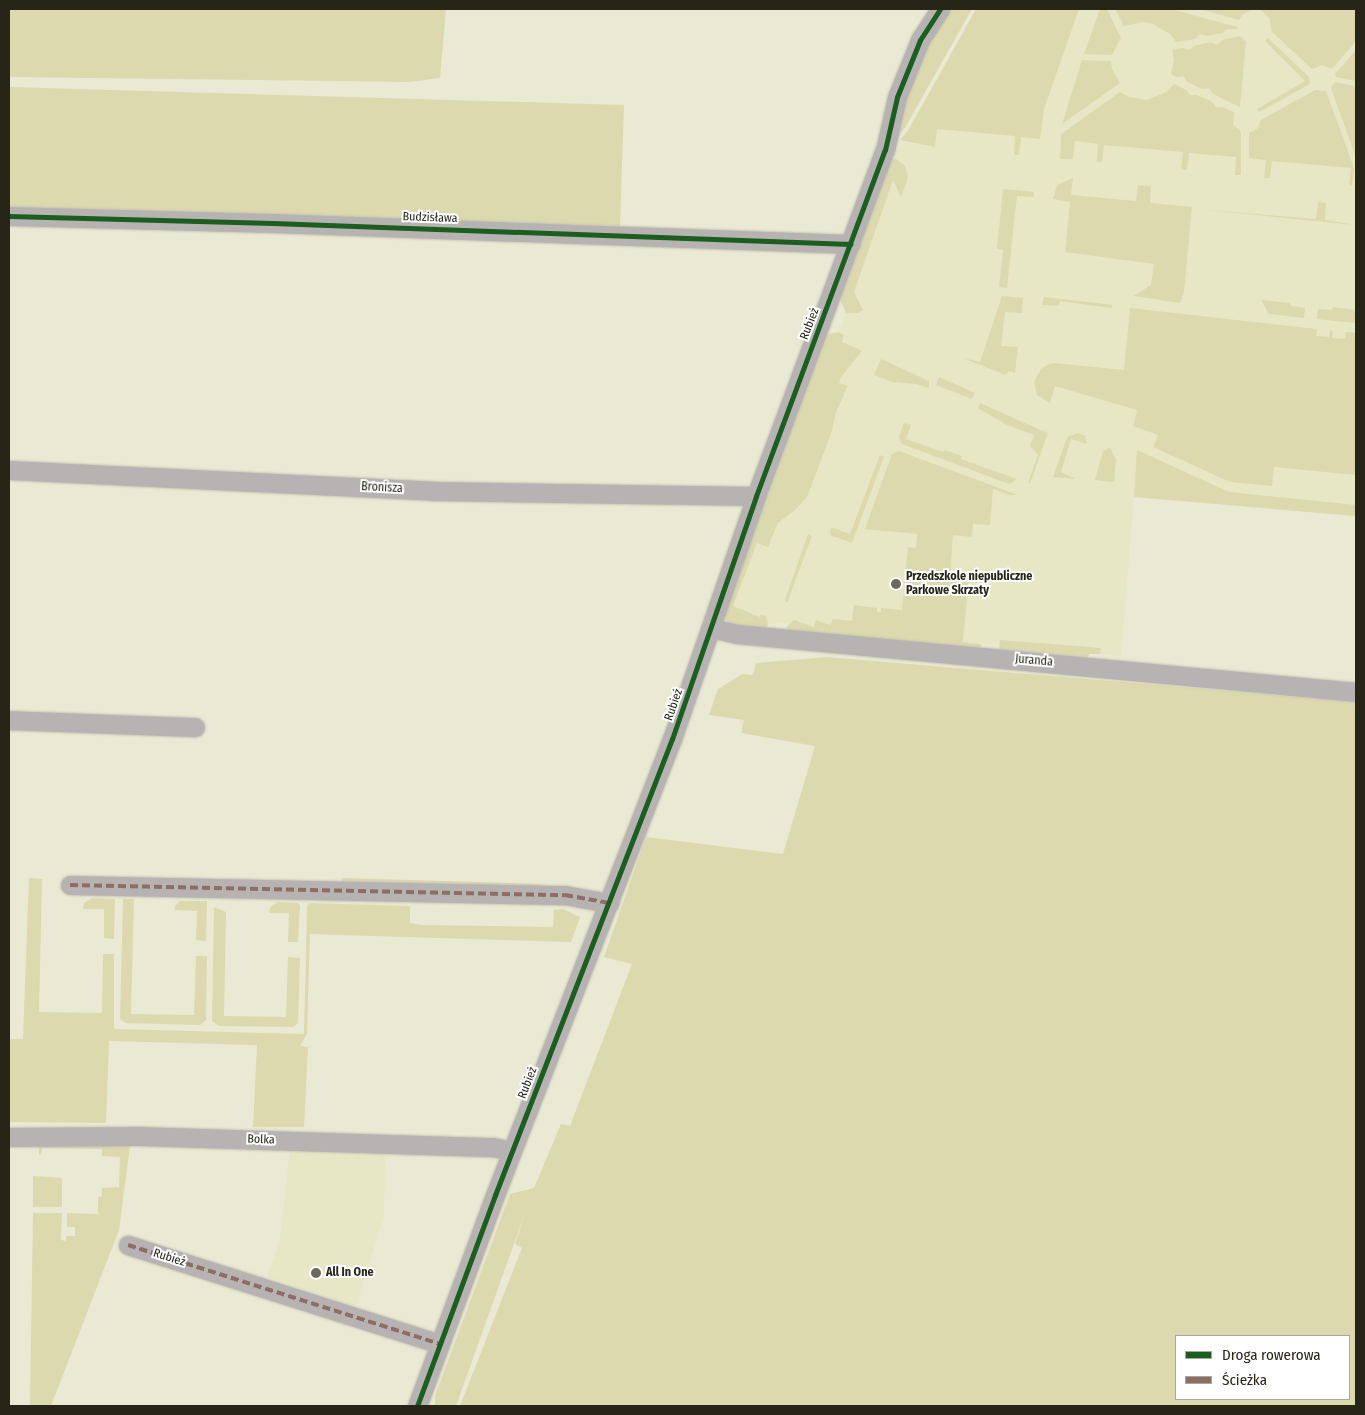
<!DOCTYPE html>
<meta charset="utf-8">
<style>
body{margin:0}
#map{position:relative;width:1365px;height:1415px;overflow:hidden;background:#eae9d4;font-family:"Fira Sans Condensed",sans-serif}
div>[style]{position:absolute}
.built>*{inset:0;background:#e8e7c5}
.green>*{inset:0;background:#dcd9ae}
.roads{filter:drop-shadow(0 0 1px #c5c4b4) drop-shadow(0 0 1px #c5c4b4)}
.street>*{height:19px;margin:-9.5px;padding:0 9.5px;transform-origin:9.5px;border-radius:9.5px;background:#b7b3b2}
.quiet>*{height:4px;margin-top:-2px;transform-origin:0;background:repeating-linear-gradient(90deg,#8d6e63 0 8px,transparent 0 12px)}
.cycleway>*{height:5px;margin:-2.5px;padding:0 2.5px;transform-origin:2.5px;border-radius:2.5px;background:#1b5e20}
.dots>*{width:14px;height:14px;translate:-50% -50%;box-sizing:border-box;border:2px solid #fff;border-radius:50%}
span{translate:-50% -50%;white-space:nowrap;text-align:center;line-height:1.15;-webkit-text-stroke:4px #fff;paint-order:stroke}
.street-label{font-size:12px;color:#262518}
.poi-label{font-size:12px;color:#262518;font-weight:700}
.left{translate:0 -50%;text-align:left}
.frame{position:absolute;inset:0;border:10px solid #262518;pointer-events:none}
.legend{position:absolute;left:1175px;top:1335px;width:175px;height:65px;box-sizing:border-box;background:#fff;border:1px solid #a8a8a3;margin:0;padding:6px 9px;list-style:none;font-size:15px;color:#262518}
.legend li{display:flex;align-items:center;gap:10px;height:25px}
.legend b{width:25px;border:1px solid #a8a8a3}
</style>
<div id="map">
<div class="built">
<div style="clip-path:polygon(986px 9px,1356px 9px,1356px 516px,1134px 497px,1121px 656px,796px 627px,788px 623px,762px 624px,729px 613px,831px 338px,838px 332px,843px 322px,846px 313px,844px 303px,901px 141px,911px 142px)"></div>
<div style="clip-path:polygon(290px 1149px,385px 1155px,384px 1217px,356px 1306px,267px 1277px,280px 1239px)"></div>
</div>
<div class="green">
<div style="clip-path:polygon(9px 9px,446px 9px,440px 78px,409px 82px,9px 77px)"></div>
<div style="clip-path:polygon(949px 9px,972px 9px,906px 126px,897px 137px,895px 136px,916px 71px)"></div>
<div style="clip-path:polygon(976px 9px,1079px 9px,1044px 109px,1040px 139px,1021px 137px,1019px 155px,1014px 155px,1015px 136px,937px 129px,935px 147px,900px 140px,909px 129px)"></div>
<div style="clip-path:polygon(1100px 9px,1107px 9px,1121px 38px,1112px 55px,1084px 54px)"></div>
<div style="clip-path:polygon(1115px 9px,1171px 9px,1237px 27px,1238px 29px,1227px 29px,1222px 33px,1207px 36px,1200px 34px,1195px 39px,1176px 42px,1170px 34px,1153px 24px,1143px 22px,1124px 26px)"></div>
<div style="clip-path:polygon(1200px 9px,1253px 9px,1242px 15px,1239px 20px)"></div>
<div style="clip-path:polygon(1260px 9px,1356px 9px,1356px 41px,1332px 69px,1322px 65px,1312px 69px,1271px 31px,1270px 19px)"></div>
<div style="clip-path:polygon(1240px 36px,1246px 42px,1240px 107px,1213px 94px,1209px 88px,1202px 89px,1187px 82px,1183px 76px,1176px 77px,1171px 74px,1174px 60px,1172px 50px,1182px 48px,1189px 50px,1194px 46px,1210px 42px,1217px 45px,1222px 40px)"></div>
<div style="clip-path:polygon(1268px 38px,1309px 77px,1310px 84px,1259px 112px,1257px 109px,1305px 81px,1265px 41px)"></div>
<div style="clip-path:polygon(1356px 50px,1356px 81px,1336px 77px,1335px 74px)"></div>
<div style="clip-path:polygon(1082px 60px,1111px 61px,1112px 69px,1120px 83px,1062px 124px)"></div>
<div style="clip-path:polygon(1335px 82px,1356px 86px,1356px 158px,1331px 88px)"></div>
<div style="clip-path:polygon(1174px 84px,1186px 90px,1190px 95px,1197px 95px,1211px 101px,1216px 107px,1222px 107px,1234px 112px,1233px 124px,1241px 132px,1241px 175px,1235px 175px,1236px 157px,1189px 153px,1187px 170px,1181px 170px,1183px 152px,1104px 145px,1102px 162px,1097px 162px,1098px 144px,1075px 141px,1073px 159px,1060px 159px,1061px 134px,1120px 92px,1129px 97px,1147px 100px,1166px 92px)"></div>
<div style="clip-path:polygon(9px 87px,624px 105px,620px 226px,9px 208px)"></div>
<div style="clip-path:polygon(1315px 90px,1326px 91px,1354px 168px,1352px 186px,1349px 186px,1351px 168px,1272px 161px,1270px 178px,1264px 178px,1266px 160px,1249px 158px,1249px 133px,1257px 129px,1261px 120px)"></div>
<div style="clip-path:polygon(895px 158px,905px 166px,908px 178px,901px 197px,893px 180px,854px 292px,863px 310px,858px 313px,846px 313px,839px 297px,886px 160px)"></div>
<div style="clip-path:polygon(1073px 178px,1071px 195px,1136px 201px,1138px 185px,1151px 186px,1150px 203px,1192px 207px,1184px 292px,1180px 303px,1133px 296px,1151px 285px,1154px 264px,1065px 252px,1070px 202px,1053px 199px,1057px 185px)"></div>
<div style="clip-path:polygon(1003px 189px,1034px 192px,1034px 197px,1017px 196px,1007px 288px,999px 287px,1003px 250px,997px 249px)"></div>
<div style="clip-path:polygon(1318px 202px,1326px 203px,1325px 220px,1356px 225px,1196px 209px,1316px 219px)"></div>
<div style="clip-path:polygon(1002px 296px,1023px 298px,1022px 313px,1005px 312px,1001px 346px,1018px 347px,1015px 373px,1009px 371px,1005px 375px,963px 358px,980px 362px)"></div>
<div style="clip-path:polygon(1044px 297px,1113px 305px,1111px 308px,1060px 301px,1059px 306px,1042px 305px)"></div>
<div style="clip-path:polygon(1261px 300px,1290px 303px,1291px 306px,1305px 308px,1304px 318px,1269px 314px)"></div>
<div style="clip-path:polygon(1333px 307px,1356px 310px,1356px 323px,1317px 319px,1318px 309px,1332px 310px)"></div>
<div style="clip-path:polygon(1130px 308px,1317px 329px,1316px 336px,1329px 337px,1330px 330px,1333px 331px,1332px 338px,1345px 339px,1346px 332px,1356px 333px,1356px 475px,1274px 467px,1272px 486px,1230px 482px,1153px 447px,1158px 435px,1133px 426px,1137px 410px,1055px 386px,1050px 403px,1037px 395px,1034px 382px,1041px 369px,1047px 365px,1054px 363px,1124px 370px)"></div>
<div style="clip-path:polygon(838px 332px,844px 335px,842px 342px,862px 351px,841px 377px,839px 383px,848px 386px,836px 412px,832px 431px,807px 497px,796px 509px,778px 523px,768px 547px,757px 543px,733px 606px,760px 617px,761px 614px,765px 616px,768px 622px,767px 629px,729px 625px,721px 614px,825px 335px)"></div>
<div style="clip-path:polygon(881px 359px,929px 381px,929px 388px,916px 384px,892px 382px,874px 375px)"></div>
<div style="clip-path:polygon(939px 377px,975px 393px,972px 399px,936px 385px)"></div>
<div style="clip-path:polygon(980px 403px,1048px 433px,1030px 484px,1028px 483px,1038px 455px,1030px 446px,1034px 435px,1005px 424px,978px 408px)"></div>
<div style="clip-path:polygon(904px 423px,911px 425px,906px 439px,943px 452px,945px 450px,962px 456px,961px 459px,1017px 479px,1010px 484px,1006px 483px,902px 444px,899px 437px)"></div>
<div style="clip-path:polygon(1078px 433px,1085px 436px,1087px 444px,1071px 439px,1061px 472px,1076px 479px,1053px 477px,1066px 440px,1069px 436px)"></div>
<div style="clip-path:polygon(1110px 447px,1116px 459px,1114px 482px,1095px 480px,1103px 451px)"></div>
<div style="clip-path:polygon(1137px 450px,1229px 492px,1356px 505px,1356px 516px,1134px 497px)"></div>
<div style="clip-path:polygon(899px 451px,1018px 495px,1010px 495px,993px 489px,990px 525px,973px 524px,972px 537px,953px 535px,950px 576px,969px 578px,963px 642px,981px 644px,980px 649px,788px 631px,786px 627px,794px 620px,814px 627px,816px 620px,830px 625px,833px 619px,852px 621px,854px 605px,877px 608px,877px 612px,881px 612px,881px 608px,902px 610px,908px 547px,916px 548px,917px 534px,865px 529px,892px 454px)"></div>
<div style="clip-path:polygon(880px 455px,884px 457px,852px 543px,830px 535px,831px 527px,850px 534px)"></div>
<div style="clip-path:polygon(808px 534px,812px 536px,787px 603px,785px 600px)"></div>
<div style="clip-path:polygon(1000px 640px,1101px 648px,1100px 654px,1089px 654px,1088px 658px,999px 651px)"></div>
<div style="clip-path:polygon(evenodd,827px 657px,1356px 702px,1356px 1406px,460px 1406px,522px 1248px,515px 1244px,526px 1210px,456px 1406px,435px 1406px,435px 1396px,510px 1194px,534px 1188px,561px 1124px,570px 1126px,632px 964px,604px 957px,646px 837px,783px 854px,815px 746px,741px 733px,744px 720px,709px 715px,718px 689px,742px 674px,753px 675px,756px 663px,827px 657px,1176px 1336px,1349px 1336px,1349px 1399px,1176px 1399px,1176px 1336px)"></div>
<div style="clip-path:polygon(29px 878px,42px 879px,39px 1012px,102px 1013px,103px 954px,114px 954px,114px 1029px,304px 1034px,307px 906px,309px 903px,410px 906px,410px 923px,423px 925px,553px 927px,554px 910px,563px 909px,580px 917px,571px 942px,310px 934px,307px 1034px,300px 1046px,308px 1047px,304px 1127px,253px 1127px,257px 1045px,109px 1041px,106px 1123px,9px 1122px,9px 1039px,23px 1039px)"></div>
<div style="clip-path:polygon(342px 878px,542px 884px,522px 889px,341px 886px)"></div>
<div style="clip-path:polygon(92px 898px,115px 899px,114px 939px,104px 938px,104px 909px,83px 909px,84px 903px)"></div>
<div style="clip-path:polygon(123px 899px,134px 899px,131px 1014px,194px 1015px,196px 956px,207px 956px,206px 1020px,200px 1025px,126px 1023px,120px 1019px)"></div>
<div style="clip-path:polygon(180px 901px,207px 901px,206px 941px,196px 940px,197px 911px,175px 910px,175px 906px)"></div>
<div style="clip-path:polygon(278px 902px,298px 903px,300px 906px,298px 942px,288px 942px,289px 913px,269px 913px,270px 907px)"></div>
<div style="clip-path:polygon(214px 907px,226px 912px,224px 1016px,286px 1017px,288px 957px,300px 958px,298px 1023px,293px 1027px,219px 1026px,212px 1021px)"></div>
<div style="clip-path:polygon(9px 1144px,130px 1146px,119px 1230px,51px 1406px,30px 1406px,33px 1213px,62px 1213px,61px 1240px,66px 1241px,66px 1236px,75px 1236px,75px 1227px,67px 1227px,67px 1213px,98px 1214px,98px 1197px,102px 1196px,102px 1188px,119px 1187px,120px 1157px,102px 1156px,102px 1149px,42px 1148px,41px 1155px,39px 1155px,39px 1147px,9px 1146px)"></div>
<div style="clip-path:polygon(33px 1176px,62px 1178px,62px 1207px,33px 1207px)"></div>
</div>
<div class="roads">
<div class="street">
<div style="left:9px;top:216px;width:264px;rotate:1.5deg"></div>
<div style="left:273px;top:223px;width:578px;rotate:2.08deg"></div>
<div style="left:9px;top:470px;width:425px;rotate:2.8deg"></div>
<div style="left:433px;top:491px;width:323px;rotate:0.9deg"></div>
<div style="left:711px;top:628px;width:27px;rotate:13deg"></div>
<div style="left:737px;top:634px;width:622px;rotate:5.35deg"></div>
<div style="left:9px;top:720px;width:186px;rotate:2.2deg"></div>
<div style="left:70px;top:885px;width:495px;rotate:1.2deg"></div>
<div style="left:565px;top:895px;width:45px;rotate:10.3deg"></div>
<div style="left:9px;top:1137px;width:129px;rotate:-0.4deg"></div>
<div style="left:138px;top:1136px;width:355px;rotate:1.8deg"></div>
<div style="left:493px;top:1147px;width:19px;rotate:12deg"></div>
<div style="left:128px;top:1245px;width:327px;rotate:17.6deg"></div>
<div style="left:417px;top:1406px;width:225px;rotate:-69.7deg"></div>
<div style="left:495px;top:1195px;width:489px;rotate:-68.8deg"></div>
<div style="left:672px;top:739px;width:257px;rotate:-70.9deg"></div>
<div style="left:756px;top:496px;width:369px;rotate:-69.6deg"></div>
<div style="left:885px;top:150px;width:54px;rotate:-77.2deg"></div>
<div style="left:897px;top:97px;width:61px;rotate:-68deg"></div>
<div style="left:920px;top:40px;width:37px;rotate:-57deg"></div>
</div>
</div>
<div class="quiet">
<div style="left:70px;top:885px;width:495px;rotate:1.2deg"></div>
<div style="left:565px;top:895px;width:45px;rotate:10.3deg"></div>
<div style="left:128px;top:1245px;width:327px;rotate:17.6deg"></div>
</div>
<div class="cycleway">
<div style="left:9px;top:216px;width:264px;rotate:1.5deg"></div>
<div style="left:273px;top:223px;width:578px;rotate:2.08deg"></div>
<div style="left:417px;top:1406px;width:225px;rotate:-69.7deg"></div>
<div style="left:495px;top:1195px;width:489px;rotate:-68.8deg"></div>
<div style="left:672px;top:739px;width:257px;rotate:-70.9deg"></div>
<div style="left:756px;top:496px;width:369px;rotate:-69.6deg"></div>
<div style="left:885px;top:150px;width:54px;rotate:-77.2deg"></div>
<div style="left:897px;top:97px;width:61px;rotate:-68deg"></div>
<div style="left:920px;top:40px;width:37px;rotate:-57deg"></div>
</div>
<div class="dots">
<div style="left:896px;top:584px;background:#6b6a5a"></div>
<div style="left:316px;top:1273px;background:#6b6a5a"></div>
</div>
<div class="street-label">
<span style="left:430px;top:218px;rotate:2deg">Budzisława</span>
<span style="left:810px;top:324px;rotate:-69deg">Rubież</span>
<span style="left:382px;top:488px;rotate:3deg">Bronisza</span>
<span style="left:1034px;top:661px;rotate:5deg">Juranda</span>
<span style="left:674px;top:705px;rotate:-71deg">Rubież</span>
<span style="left:528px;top:1083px;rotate:-69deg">Rubież</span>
<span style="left:261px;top:1140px;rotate:2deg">Bolka</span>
<span style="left:169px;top:1258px;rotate:18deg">Rubież</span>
</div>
<div class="poi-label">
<span class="left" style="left:906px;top:584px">Przedszkole niepubliczne<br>Parkowe Skrzaty</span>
<span class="left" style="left:326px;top:1273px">All In One</span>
</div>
<div class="frame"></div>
<ul class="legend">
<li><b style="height:6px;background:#1b5e20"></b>Droga rowerowa</li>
<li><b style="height:6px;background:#8d6e63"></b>Ścieżka</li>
</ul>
</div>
